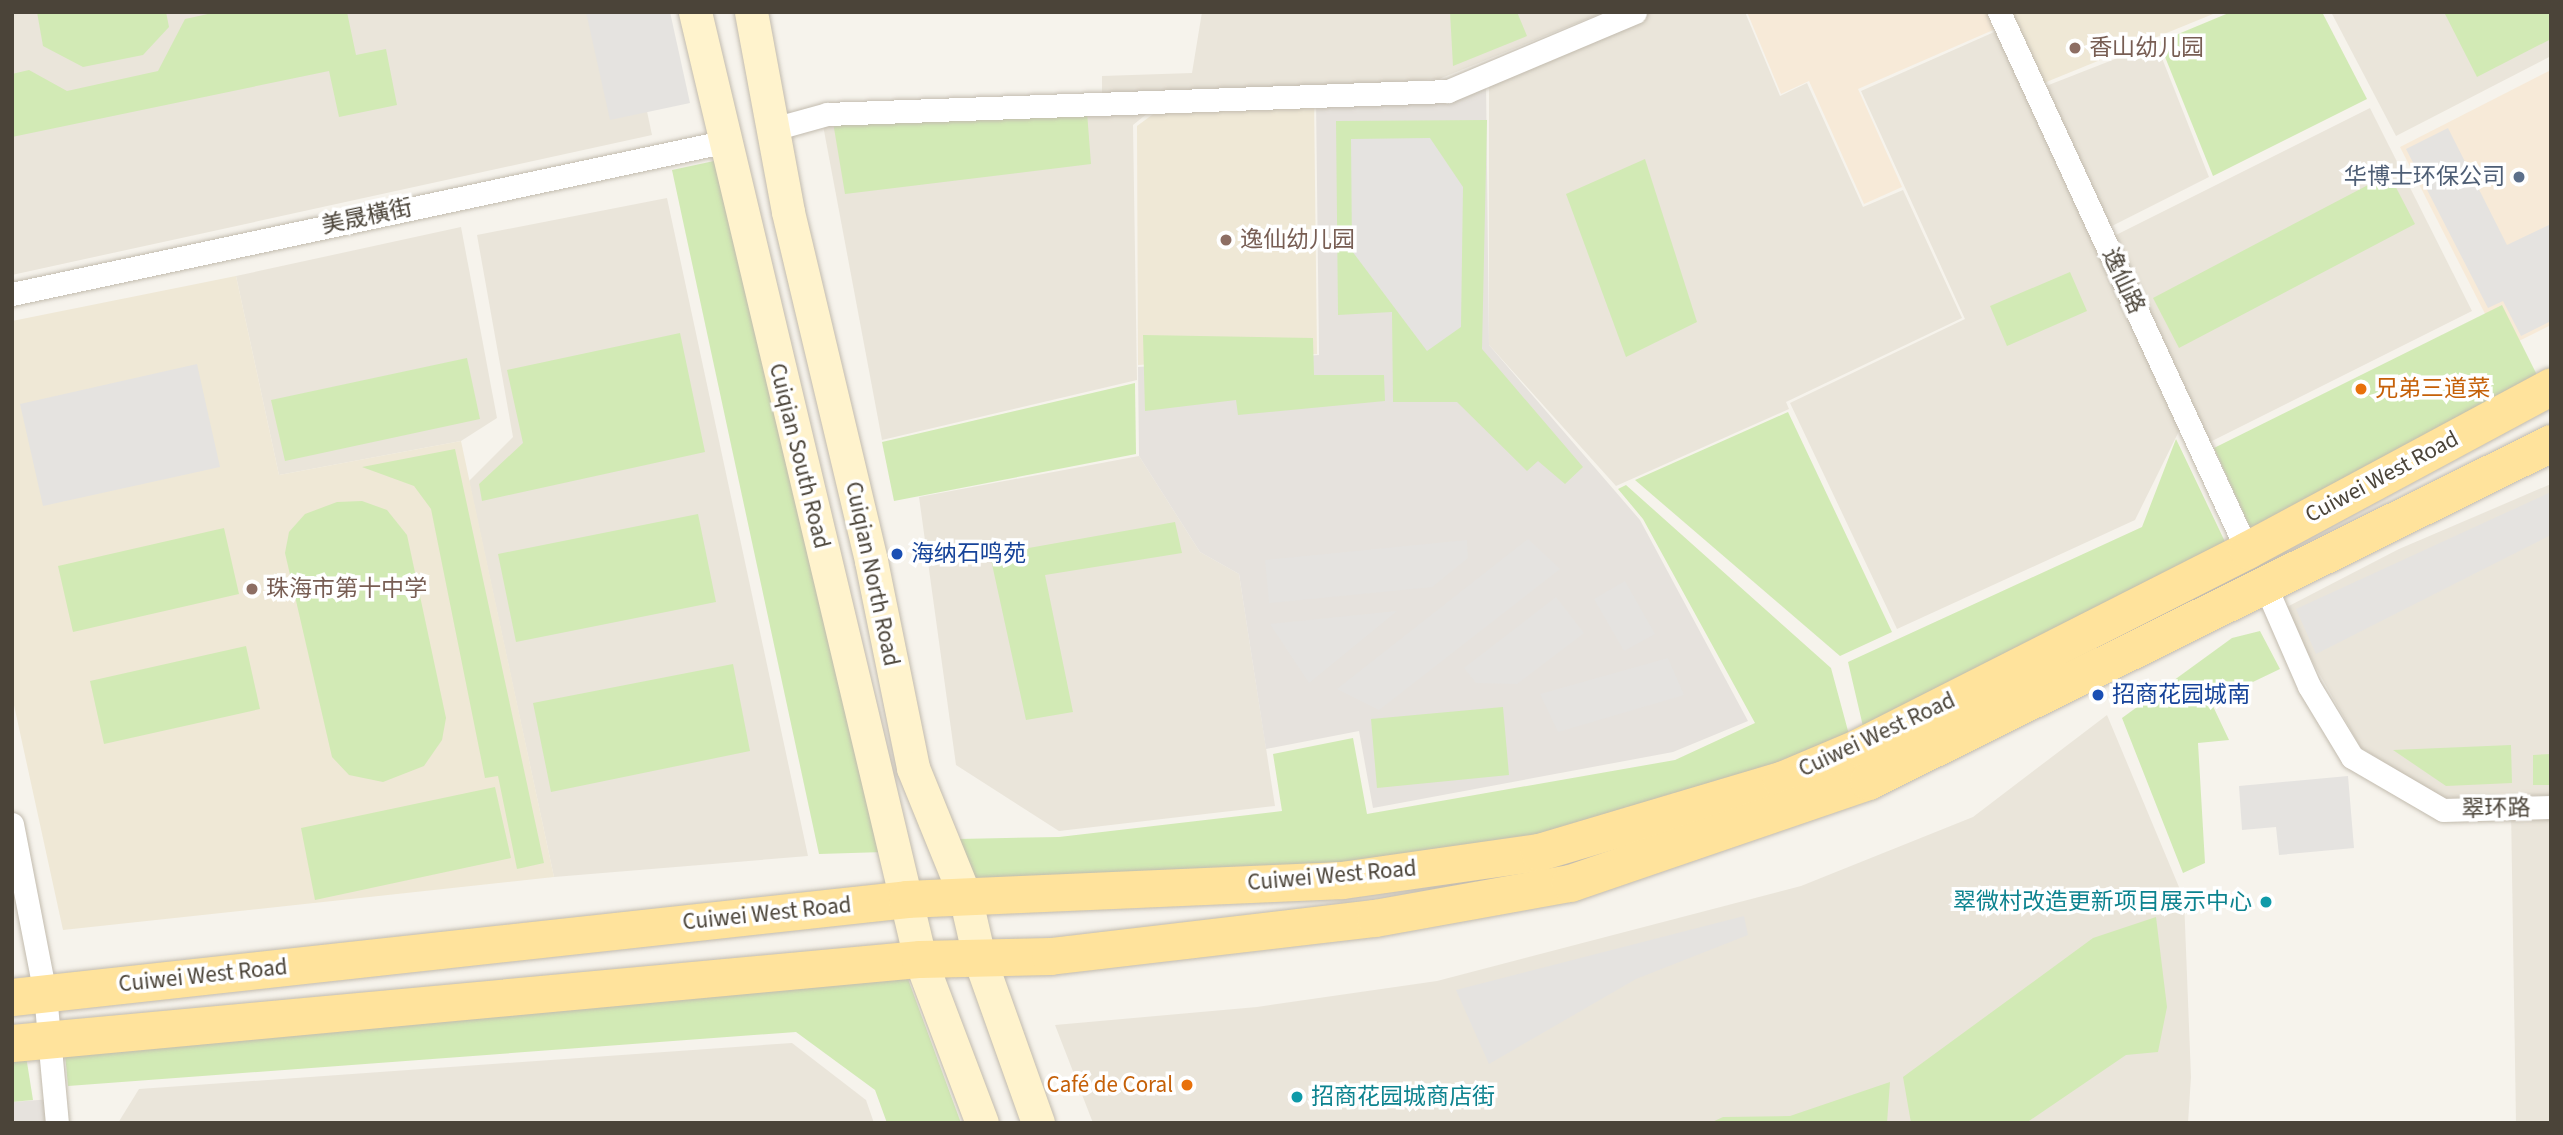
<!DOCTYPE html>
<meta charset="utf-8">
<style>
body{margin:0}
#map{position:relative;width:2563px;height:1135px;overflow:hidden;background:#f6f3ec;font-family:"Source Sans 3","Noto Sans SC",sans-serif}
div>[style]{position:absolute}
.residential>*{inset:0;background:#eae5da}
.commercial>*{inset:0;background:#f7ead8}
.industrial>*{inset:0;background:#e6e2dd}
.education>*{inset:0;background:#efe8d6}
.green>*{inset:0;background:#d2eab5}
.parking>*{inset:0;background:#e5e3e0}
.roads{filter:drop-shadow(0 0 2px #c2bbae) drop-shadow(0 0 2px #c2bbae)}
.minor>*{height:23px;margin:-11.5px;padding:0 11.5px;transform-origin:11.5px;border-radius:11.5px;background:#fff}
.secondary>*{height:33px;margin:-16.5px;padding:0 16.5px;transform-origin:16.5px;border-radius:16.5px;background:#fff3cd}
.primary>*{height:37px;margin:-18.5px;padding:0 18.5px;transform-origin:18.5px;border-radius:18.5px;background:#ffe39c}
.dots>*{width:19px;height:19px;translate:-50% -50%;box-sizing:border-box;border:4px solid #fff;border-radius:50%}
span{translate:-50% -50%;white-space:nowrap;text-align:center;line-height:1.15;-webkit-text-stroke:7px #fff;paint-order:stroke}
.education-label{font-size:23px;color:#785e54}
.left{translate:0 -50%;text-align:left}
.service-label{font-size:23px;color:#4e5e75}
.right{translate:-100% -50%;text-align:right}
.street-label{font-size:23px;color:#4b4439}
.food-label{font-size:23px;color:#c56008}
.transit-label{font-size:23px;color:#164399}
.culture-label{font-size:23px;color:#0d838f}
.frame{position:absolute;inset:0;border:14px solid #4b4439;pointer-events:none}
</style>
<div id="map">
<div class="residential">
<div style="clip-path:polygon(12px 12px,626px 12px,652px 135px,12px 275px)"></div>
<div style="clip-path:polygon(1202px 12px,1604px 12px,1439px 79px,1169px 96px,1133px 125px,1137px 380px,882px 440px,822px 120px,1102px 102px,1102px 76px,1192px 73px)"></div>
<div style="clip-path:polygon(1645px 12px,1745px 12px,1780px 96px,1807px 83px,1863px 207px,1903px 190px,1962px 318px,1786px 402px,1789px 409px,1616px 486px,1489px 345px,1489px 79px)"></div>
<div style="clip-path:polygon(2331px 12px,2551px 12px,2551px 56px,2396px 136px)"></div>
<div style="clip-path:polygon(2001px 29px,2183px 423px,2135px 520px,1897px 629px,1790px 403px,1965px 319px,1861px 91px)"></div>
<div style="clip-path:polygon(2156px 43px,2209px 177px,2106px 229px,2041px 88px)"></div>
<div style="clip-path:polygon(2370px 108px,2472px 311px,2210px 442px,2114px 236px)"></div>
<div style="clip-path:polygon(667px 198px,808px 856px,554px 877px,469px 481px,513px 437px,477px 235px)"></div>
<div style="clip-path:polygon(461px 227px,497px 418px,461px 441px,279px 475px,236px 276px)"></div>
<div style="clip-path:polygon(1139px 456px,1200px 552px,1239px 574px,1275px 806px,1059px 831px,956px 765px,919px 497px)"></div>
<div style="clip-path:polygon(2551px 484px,2551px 795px,2443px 798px,2361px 748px,2283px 609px,2399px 549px)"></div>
<div style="clip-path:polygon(2107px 715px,2184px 899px,2191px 1077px,2188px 1123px,1093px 1123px,1055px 1025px,1257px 1007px,1437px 981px,1801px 886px,1973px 817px)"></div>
<div style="clip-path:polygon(2551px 808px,2551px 1123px,2516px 1123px,2511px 809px)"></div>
<div style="clip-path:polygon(792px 1043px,866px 1100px,874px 1123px,118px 1123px,139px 1089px)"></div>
</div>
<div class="commercial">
<div style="clip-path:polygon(1747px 12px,1993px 12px,2000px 27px,1858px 89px,1902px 187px,1864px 204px,1809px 81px,1781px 94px)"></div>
<div style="clip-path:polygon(2551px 70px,2551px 325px,2503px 349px,2400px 147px)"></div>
</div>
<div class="industrial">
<div style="clip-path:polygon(1486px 80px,1489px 345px,1640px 520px,1748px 721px,1673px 752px,1373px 808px,1359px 731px,1266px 749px,1239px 574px,1200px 552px,1139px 456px,1138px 367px,1319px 355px,1316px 98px)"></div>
<div style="clip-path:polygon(52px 1099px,55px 1123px,12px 1123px,12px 1102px)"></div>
</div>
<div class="education">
<div style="clip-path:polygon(2005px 12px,2218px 12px,2039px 85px)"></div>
<div style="clip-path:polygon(1314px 97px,1317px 354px,1138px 365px,1137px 126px,1171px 101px)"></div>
<div style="clip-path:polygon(236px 276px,279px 475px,461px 441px,554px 877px,63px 930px,12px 696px,12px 321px)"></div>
</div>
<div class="green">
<div style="clip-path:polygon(37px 12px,166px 12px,169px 27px,143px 55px,83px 67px,43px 46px)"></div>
<div style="clip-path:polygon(217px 12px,347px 12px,356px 55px,386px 49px,397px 105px,339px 117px,329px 71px,12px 137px,12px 74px,29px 70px,67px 91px,158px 71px,185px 19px)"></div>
<div style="clip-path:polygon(1450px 12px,1517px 12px,1527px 36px,1453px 66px)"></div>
<div style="clip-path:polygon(2231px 12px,2322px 12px,2367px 99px,2213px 176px,2159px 42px)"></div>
<div style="clip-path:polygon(2444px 12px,2551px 12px,2551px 39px,2477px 77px)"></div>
<div style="clip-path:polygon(1087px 112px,1091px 164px,845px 194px,833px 122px)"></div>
<div style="clip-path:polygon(1487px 120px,1482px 349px,1583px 467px,1565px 484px,1538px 461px,1527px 471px,1457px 402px,1393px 402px,1392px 312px,1338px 315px,1336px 121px)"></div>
<div style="clip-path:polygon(1645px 159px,1697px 322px,1626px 357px,1566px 194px)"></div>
<div style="clip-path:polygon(714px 161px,884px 852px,819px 854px,672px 170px)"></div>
<div style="clip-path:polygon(2389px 174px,2415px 224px,2179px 348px,2153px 298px)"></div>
<div style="clip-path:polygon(2070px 272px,2087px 311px,2007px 346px,1990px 306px)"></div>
<div style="clip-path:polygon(2502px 305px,2539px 379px,2253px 534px,2214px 448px)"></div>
<div style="clip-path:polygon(680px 333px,705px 452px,482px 501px,479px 484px,523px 443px,507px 370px)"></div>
<div style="clip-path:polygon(1143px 335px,1313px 338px,1314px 375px,1384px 375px,1385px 401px,1238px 415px,1236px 400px,1145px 411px)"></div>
<div style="clip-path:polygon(467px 358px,480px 419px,285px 461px,271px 400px)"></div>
<div style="clip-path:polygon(1135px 383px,1136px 454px,894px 501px,882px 442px)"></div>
<div style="clip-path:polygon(1788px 412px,1892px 632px,1840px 656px,1635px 480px)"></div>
<div style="clip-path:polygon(2176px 439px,2228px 548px,1865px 735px,1848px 662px,2142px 527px)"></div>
<div style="clip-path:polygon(455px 449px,544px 863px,517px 869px,498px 776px,485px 778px,431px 509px,414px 486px,362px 467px)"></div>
<div style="clip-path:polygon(1626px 485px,1831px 668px,1851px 742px,1540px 843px,1341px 871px,969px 887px,958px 839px,1059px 837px,1282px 811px,1273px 754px,1353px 738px,1367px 814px,1675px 760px,1755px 723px,1643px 519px,1618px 489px)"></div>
<div style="clip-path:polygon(362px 501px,387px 510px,407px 535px,446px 718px,442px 740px,424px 766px,383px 782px,349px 775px,332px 757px,285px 553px,289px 532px,305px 514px,337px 502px)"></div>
<div style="clip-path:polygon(698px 514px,716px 602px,516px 642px,498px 554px)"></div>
<div style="clip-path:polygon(1175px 522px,1182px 553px,1045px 575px,1073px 712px,1026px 720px,990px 555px)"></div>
<div style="clip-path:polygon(224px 528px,239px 594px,73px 632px,58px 566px)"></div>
<div style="clip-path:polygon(2260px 631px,2280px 669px,2211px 702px,2229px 740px,2198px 743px,2205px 863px,2183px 873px,2122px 718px,2232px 638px)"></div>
<div style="clip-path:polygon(246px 646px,260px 709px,104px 744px,90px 681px)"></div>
<div style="clip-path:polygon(733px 664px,750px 751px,551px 792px,533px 703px)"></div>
<div style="clip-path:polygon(1503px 707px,1509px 775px,1377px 788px,1371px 719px)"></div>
<div style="clip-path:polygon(2511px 745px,2512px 783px,2446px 786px,2393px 750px)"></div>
<div style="clip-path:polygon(2551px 754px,2551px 785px,2533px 785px,2533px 755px)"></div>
<div style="clip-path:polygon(495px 787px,511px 858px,315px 900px,301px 828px)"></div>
<div style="clip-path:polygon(2156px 917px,2167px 1007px,2158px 1052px,2126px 1055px,2026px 1123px,1911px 1123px,1903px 1077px,2093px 938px)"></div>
<div style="clip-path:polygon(908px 979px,961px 1123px,887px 1123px,875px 1090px,796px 1032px,68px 1086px,65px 1054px)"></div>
<div style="clip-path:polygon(26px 1056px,33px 1100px,12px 1102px,12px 1057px)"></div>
<div style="clip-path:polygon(1890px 1082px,1887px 1123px,1710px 1123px,1723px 1117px,1790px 1116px)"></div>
</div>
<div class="parking">
<div style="clip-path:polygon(586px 12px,670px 12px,690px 103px,610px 120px)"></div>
<div style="clip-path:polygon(2448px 128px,2507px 245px,2551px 224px,2551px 321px,2521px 336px,2503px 301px,2488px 308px,2406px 149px)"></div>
<div style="clip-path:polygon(1430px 138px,1463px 187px,1461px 327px,1427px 351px,1352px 251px,1351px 139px)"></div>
<div style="clip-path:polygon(197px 364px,220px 467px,43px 506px,20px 404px)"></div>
<div style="clip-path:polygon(2551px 492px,2551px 535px,2316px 654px,2296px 609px)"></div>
<div style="clip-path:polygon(1528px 539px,1560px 569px,1379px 710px,1337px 689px)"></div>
<div style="clip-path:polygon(1467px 540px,1468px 558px,1432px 587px,1269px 603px,1265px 560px)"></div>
<div style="clip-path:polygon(1625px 581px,1655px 634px,1624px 651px,1594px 599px)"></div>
<div style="clip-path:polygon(1556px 597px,1584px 633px,1517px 684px,1476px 683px,1464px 668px)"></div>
<div style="clip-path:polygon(1397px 611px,1309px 683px,1270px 624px)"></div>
<div style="clip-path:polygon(1668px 658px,1684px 695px,1558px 732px,1540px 694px)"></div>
<div style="clip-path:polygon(2348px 776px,2354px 848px,2279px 855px,2276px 827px,2242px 830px,2239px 786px)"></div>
<div style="clip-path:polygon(1744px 916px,1748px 935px,1636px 979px,1489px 1064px,1456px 990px)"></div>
</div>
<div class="roads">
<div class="minor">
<div style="left:1999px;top:12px;width:592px;rotate:65.25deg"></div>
<div style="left:773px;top:129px;width:56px;rotate:-15.5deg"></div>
<div style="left:827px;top:114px;width:621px;rotate:-2.12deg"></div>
<div style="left:1448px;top:91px;width:203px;rotate:-22.9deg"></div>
<div style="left:12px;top:294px;width:727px;rotate:-12.07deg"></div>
<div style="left:2264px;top:583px;width:112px;rotate:66.4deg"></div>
<div style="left:2309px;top:686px;width:83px;rotate:58.8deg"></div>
<div style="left:2352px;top:757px;width:105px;rotate:30.2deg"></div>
<div style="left:2443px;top:810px;width:108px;rotate:-1.6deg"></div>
<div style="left:12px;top:824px;width:173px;rotate:79deg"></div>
<div style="left:45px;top:994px;width:130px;rotate:84.7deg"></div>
</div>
<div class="secondary">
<div style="left:695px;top:12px;width:973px;rotate:76.63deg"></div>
<div style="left:920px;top:959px;width:175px;rotate:69.3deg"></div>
<div style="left:751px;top:12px;width:203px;rotate:79.5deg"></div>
<div style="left:788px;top:212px;width:359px;rotate:76.6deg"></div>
<div style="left:871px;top:561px;width:211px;rotate:78.5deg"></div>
<div style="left:913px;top:768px;width:138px;rotate:67.9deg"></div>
<div style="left:965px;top:896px;width:63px;rotate:77.1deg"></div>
<div style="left:979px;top:957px;width:176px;rotate:70.4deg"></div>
</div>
<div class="primary">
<div style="left:12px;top:997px;width:900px;rotate:-6.25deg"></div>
<div style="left:907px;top:899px;width:435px;rotate:-2.5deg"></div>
<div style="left:1342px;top:880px;width:199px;rotate:-8.1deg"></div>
<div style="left:1539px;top:852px;width:252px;rotate:-16.6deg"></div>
<div style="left:1781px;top:780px;width:85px;rotate:-22.9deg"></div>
<div style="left:1859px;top:747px;width:435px;rotate:-26.9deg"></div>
<div style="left:2247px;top:550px;width:345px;rotate:-28.3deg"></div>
<div style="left:12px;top:1043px;width:912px;rotate:-5.29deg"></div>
<div style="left:920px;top:959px;width:130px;rotate:-1.3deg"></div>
<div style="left:1050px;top:956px;width:327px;rotate:-6.7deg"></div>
<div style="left:1375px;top:918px;width:198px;rotate:-10.2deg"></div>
<div style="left:1570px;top:883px;width:315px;rotate:-18.9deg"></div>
<div style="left:1868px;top:781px;width:762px;rotate:-26.33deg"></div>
</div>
</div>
<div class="dots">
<div style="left:2075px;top:48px;background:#8d6e63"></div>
<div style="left:2519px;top:177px;background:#5c6f8a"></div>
<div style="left:1226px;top:240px;background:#8d6e63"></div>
<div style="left:2361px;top:389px;background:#e8710a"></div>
<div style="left:897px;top:554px;background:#1a4fb4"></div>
<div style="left:252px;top:589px;background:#8d6e63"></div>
<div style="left:2098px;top:695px;background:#1a4fb4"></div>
<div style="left:2266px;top:902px;background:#0f9aa8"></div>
<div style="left:1187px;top:1085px;background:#e8710a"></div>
<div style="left:1297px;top:1097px;background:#0f9aa8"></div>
</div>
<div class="education-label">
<span class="left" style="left:2089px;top:48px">香山幼儿园</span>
<span class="left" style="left:1240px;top:240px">逸仙幼儿园</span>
<span class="left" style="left:266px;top:589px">珠海市第十中学</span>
</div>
<div class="service-label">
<span class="right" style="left:2505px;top:177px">华博士环保公司</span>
</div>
<div class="street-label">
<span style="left:367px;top:217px;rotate:-12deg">美晟橫街</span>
<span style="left:2123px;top:281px;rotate:65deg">逸仙路</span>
<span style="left:799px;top:456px;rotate:76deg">Cuiqian South Road</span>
<span style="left:2382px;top:477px;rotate:-28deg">Cuiwei West Road</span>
<span style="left:872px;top:574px;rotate:78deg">Cuiqian North Road</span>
<span style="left:1877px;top:735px;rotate:-25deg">Cuiwei West Road</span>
<span style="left:2496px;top:809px;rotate:-1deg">翠环路</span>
<span style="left:1332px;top:876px;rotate:-5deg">Cuiwei West Road</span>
<span style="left:767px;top:914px;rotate:-6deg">Cuiwei West Road</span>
<span style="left:203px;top:976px;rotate:-6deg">Cuiwei West Road</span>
</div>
<div class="food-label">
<span class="left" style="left:2375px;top:389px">兄弟三道菜</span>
<span class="right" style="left:1173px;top:1085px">Café de Coral</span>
</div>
<div class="transit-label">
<span class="left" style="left:911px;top:554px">海纳石鸣苑</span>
<span class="left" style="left:2112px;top:695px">招商花园城南</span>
</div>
<div class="culture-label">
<span class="right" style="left:2252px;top:902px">翠微村改造更新项目展示中心</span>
<span class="left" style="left:1311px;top:1097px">招商花园城商店街</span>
</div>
<div class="frame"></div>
</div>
